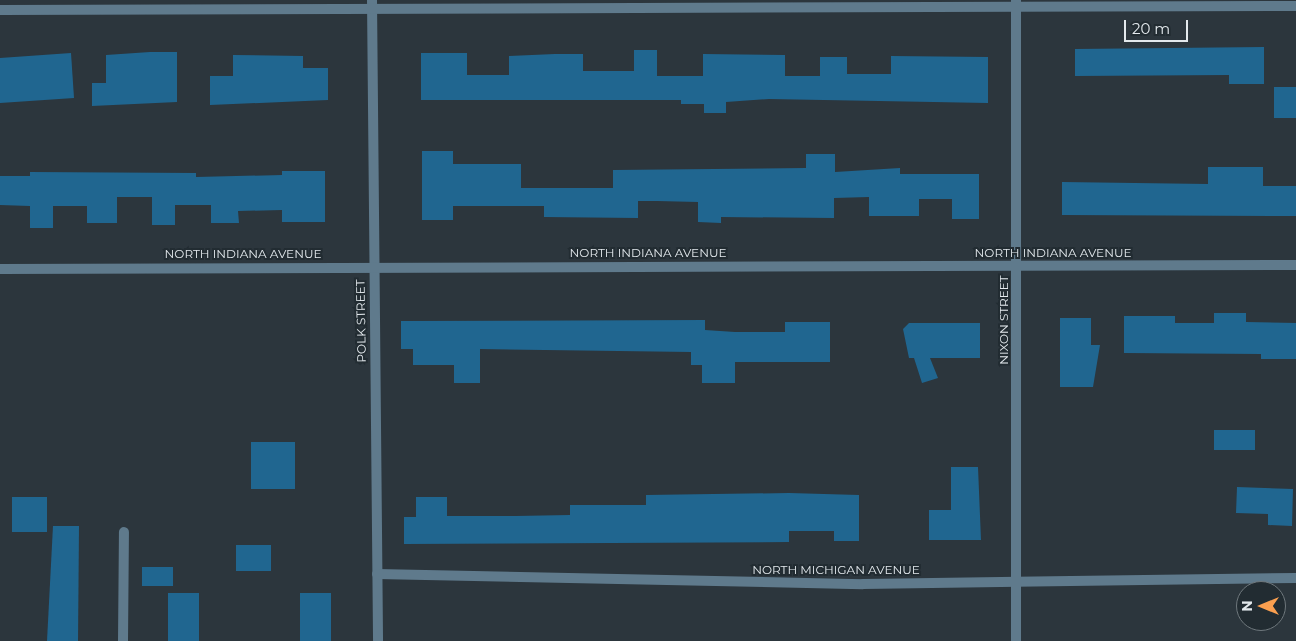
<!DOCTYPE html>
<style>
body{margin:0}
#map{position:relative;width:1296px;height:641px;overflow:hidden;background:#2c363d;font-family:Montserrat,sans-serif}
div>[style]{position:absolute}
.building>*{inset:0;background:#206690}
.street>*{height:10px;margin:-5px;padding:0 5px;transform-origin:5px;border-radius:5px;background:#5f7a8c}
span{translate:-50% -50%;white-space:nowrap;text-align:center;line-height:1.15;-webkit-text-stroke:4px #222c32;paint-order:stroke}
.street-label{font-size:12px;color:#e3e9ed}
.north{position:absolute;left:1236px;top:581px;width:50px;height:50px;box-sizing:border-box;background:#222c32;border:1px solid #6f787d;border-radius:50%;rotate:270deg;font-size:14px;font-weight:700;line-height:20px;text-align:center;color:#e3e9ed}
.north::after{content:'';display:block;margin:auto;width:18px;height:22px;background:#fa9f4f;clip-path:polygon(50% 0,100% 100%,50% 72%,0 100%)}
.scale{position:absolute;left:1124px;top:20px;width:64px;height:22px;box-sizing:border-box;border:2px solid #e3e9ed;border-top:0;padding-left:6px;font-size:15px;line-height:18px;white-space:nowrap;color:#e3e9ed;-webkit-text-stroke:4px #222c32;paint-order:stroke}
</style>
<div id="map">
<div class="building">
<div style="clip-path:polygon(1264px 47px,1264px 84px,1229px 84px,1229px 75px,1075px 76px,1075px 49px)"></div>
<div style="clip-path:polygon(634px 50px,657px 50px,657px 76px,703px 76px,703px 54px,785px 55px,785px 76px,820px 76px,820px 57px,847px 57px,847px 74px,891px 74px,891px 56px,988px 57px,988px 103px,769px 99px,726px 102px,726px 113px,704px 113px,704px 104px,681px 104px,681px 100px,421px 100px,421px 53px,467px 53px,467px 75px,509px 75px,509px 56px,555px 54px,583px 54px,583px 71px,634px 71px)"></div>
<div style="clip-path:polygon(150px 52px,177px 52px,177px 102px,92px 106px,92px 83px,106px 83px,106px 55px)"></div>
<div style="clip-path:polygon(71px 53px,74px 98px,0 103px,0 58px)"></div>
<div style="clip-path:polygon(233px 55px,303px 56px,303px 68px,328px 68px,328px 100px,210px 105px,210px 76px,233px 76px)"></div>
<div style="clip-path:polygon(1274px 87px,1296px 87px,1296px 118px,1274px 118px)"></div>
<div style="clip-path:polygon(422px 151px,453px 151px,453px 164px,521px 164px,521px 188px,613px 188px,613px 170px,806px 168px,806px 154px,835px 154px,835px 172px,900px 168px,900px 174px,979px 174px,979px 219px,952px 219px,952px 199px,919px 199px,919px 216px,869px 216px,869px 197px,834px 198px,834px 218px,721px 217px,721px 223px,698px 222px,698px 202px,657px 201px,638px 201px,638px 218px,544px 217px,544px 206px,453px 206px,453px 220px,422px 220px)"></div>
<div style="clip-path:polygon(1208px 167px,1263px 167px,1263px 186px,1296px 186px,1296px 216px,1062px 215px,1062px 182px,1208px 184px)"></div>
<div style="clip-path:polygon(282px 171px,325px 171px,325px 222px,282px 222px,282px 210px,238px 211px,239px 223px,211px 223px,211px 205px,175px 205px,175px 225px,152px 225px,152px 197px,117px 197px,117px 223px,87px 223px,87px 206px,53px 206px,53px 228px,30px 228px,30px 206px,0 205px,0 176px,30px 176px,30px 172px,196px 173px,196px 177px,282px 175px)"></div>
<div style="clip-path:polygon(1214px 313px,1246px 313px,1246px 322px,1296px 323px,1296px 359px,1261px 359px,1261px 354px,1124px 353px,1124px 316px,1175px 316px,1175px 323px,1214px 323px)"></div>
<div style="clip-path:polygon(1060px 318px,1091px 318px,1091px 345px,1100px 345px,1093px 387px,1060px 387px)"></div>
<div style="clip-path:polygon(705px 320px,705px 330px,735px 332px,785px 332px,785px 322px,830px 322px,830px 362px,735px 362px,735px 383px,702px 383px,702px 365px,691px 365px,691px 352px,480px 349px,480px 383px,454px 383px,454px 365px,413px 365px,413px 349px,401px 349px,401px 321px)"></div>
<div style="clip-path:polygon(909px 323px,980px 323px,980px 358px,930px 358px,938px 378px,922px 383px,914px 358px,909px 358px,903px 329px)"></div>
<div style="clip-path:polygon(1214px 430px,1255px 430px,1255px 450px,1214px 450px)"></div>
<div style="clip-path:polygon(251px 442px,295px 442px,295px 489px,251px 489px)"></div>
<div style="clip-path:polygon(951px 467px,978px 467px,981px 540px,929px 540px,929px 510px,951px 510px)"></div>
<div style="clip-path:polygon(1237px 487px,1293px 489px,1292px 526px,1268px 525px,1268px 514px,1236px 513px)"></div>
<div style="clip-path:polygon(789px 493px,859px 495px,859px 541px,834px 541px,834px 531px,789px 531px,789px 542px,404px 544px,404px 517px,416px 517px,416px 497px,447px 497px,447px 516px,515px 516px,570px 515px,570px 505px,646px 505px,646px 495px)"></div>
<div style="clip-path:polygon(12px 497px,47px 497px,47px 532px,12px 532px)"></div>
<div style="clip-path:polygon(53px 526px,79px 526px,78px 641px,47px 641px)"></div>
<div style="clip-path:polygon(236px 545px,271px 545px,271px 571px,236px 571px)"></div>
<div style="clip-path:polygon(142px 567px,173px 567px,173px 586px,142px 586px)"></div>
<div style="clip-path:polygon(168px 593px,199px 593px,199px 641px,168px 641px)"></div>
<div style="clip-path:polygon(300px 593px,331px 593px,331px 641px,300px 641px)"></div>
</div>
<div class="street">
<div style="left:372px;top:0;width:641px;rotate:89.46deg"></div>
<div style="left:0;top:10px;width:1296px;rotate:-0.18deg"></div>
<div style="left:0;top:269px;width:1296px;rotate:-0.18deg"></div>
<div style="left:377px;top:574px;width:486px;rotate:1.2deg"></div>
<div style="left:863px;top:584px;width:433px;rotate:-0.8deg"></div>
<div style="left:123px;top:641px;width:109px;rotate:-89.5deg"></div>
<div style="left:1016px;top:641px;width:641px;rotate:-90deg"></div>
</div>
<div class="street-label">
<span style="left:648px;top:253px">NORTH INDIANA AVENUE</span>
<span style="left:1053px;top:253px">NORTH INDIANA AVENUE</span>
<span style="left:243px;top:254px">NORTH INDIANA AVENUE</span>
<span style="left:1004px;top:320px;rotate:-90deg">NIXON STREET</span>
<span style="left:361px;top:321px;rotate:-91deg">POLK STREET</span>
<span style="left:836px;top:570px">NORTH MICHIGAN AVENUE</span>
</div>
<div class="north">N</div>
<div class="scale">20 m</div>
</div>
